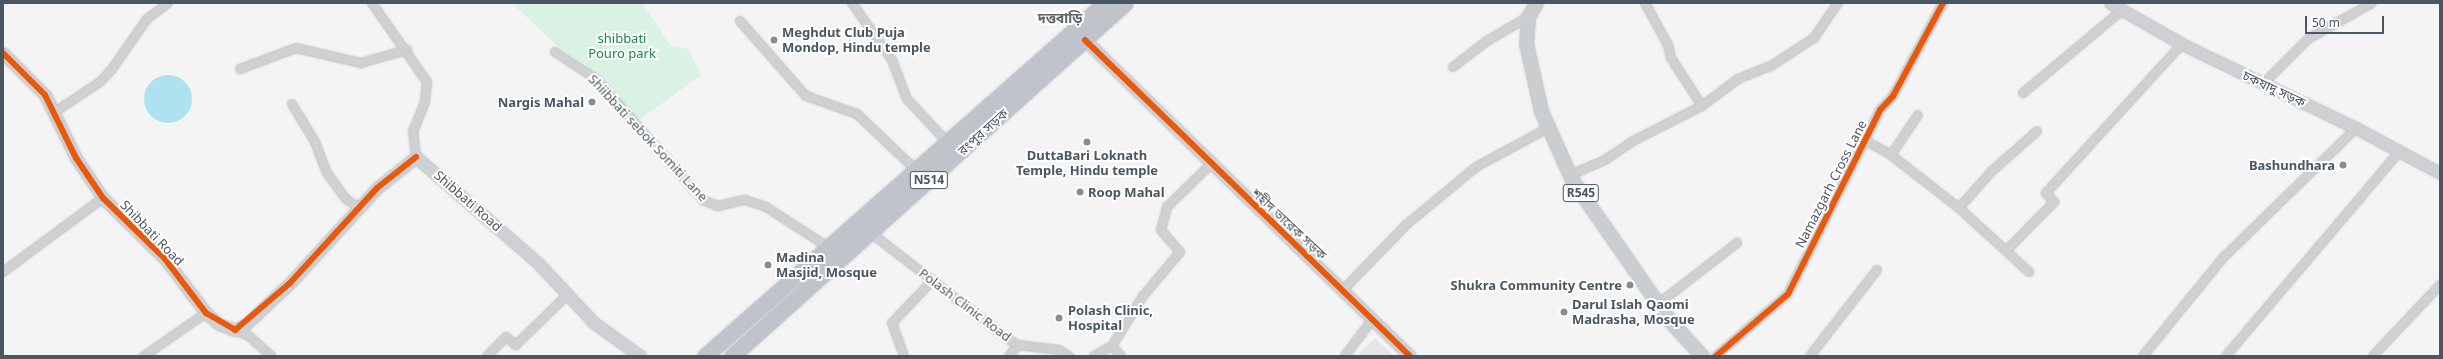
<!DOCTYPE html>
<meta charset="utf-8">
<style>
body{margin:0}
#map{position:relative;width:2443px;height:359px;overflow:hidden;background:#f4f4f4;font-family:"Noto Sans","Noto Sans Bengali",sans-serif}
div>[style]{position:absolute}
.education>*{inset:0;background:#e6e5e6}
.green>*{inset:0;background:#d9f2e3}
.water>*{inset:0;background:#aee2f0}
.round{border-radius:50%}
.roads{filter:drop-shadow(0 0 1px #b9bec3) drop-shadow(0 0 1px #b9bec3)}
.street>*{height:8px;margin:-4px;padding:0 4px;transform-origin:4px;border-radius:4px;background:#ced0d2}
.secondary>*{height:11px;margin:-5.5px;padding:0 5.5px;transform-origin:5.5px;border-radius:5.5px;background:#ced0d4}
.primary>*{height:13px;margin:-6.5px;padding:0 6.5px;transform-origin:6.5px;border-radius:6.5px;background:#caced1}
.highway>*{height:15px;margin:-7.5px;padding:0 7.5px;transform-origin:7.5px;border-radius:7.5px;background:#bec4c9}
.cycleway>*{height:6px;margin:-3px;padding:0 3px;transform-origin:3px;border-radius:3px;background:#e8590c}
.dots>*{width:11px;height:11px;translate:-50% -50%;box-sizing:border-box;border:2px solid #fff;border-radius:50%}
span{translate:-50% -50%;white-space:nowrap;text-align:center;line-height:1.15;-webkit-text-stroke:4px #fff;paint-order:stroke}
.shield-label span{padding:1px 3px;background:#fff;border:1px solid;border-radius:3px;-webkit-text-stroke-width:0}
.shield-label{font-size:12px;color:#4a5661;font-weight:700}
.poi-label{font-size:13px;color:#4a5661;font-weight:700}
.left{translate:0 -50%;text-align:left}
.right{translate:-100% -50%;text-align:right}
.park-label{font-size:13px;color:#17864f}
.street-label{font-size:13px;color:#4a5661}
.neighbourhood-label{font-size:14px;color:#5f6368;font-weight:700}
.frame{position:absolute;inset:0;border:4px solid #4a5661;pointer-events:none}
.scale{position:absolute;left:2305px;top:16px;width:79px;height:18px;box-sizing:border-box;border:2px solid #4a5661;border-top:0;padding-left:5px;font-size:12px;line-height:14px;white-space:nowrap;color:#4a5661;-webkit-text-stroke:3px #fff;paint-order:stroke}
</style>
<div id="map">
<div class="education">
<div style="clip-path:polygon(1375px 338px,1394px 356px,1357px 356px)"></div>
</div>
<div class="green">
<div style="clip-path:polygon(512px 3px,642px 3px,671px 46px,688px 49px,701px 75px,635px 123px,587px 66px,556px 45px)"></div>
</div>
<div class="water">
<div class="round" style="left:144px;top:75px;width:48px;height:48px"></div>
</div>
<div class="roads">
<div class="street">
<div style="left:372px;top:3px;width:96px;rotate:55.2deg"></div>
<div style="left:427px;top:82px;width:20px;rotate:96deg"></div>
<div style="left:425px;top:102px;width:31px;rotate:112deg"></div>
<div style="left:413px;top:131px;width:26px;rotate:83deg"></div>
<div style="left:852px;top:3px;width:70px;rotate:54.9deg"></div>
<div style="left:892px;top:60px;width:42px;rotate:69deg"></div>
<div style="left:907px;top:99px;width:60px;rotate:47deg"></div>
<div style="left:1645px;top:3px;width:48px;rotate:61.3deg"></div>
<div style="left:1668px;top:45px;width:13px;rotate:77deg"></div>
<div style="left:1671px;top:58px;width:57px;rotate:57.1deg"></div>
<div style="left:740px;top:21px;width:100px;rotate:48.7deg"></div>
<div style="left:806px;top:96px;width:54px;rotate:19.4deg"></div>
<div style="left:857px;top:114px;width:83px;rotate:43.5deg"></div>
<div style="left:555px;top:52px;width:49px;rotate:33.4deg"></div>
<div style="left:596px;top:79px;width:162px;rotate:48.5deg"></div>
<div style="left:703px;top:200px;width:16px;rotate:22deg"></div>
<div style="left:718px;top:206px;width:28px;rotate:-13deg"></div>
<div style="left:745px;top:200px;width:22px;rotate:18deg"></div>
<div style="left:766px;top:207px;width:74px;rotate:32.8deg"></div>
<div style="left:1453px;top:67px;width:43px;rotate:-37.4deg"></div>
<div style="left:1487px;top:41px;width:48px;rotate:-30.3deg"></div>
<div style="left:240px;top:69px;width:60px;rotate:-20.6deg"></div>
<div style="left:296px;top:48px;width:67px;rotate:13deg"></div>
<div style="left:361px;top:63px;width:48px;rotate:-15.8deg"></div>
<div style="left:2263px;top:84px;width:64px;rotate:-45deg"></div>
<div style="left:2308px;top:39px;width:73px;rotate:-29.4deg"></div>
<div style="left:2023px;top:93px;width:128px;rotate:-39.9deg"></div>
<div style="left:292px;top:104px;width:44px;rotate:58.8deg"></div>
<div style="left:315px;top:142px;width:33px;rotate:69deg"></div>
<div style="left:327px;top:173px;width:32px;rotate:54deg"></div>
<div style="left:346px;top:199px;width:17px;rotate:33deg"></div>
<div style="left:55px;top:112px;width:54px;rotate:-33.7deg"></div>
<div style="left:100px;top:82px;width:18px;rotate:-47deg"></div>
<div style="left:112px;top:69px;width:61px;rotate:-55deg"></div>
<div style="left:147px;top:19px;width:26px;rotate:-37deg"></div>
<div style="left:1866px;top:141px;width:29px;rotate:29deg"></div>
<div style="left:1891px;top:155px;width:86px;rotate:37.9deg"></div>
<div style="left:1959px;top:208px;width:95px;rotate:42.4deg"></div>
<div style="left:1891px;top:155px;width:48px;rotate:-56deg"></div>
<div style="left:1570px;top:175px;width:38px;rotate:-23deg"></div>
<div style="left:1605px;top:160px;width:34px;rotate:-34deg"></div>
<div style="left:1633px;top:141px;width:77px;rotate:-26.9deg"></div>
<div style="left:1702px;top:106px;width:45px;rotate:-36.9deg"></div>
<div style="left:1738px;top:79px;width:35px;rotate:-22deg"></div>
<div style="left:1771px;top:66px;width:51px;rotate:-33.1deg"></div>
<div style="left:1814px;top:38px;width:42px;rotate:-55.6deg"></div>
<div style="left:1959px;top:208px;width:50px;rotate:-48.3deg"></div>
<div style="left:1992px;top:171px;width:60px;rotate:-41.6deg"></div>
<div style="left:871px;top:233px;width:173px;rotate:37.7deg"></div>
<div style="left:1008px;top:339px;width:12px;rotate:31deg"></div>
<div style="left:1018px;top:345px;width:41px;rotate:7deg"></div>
<div style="left:1059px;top:350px;width:12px;rotate:31deg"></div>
<div style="left:2006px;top:251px;width:69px;rotate:-45.6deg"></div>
<div style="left:2054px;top:202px;width:12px;rotate:-132deg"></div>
<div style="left:2046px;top:193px;width:202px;rotate:-47.6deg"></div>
<div style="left:3px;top:272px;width:124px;rotate:-36.5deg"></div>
<div style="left:1343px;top:290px;width:91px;rotate:-45.9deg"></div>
<div style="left:1406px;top:225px;width:91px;rotate:-39.6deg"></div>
<div style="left:1476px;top:167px;width:82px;rotate:-28.4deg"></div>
<div style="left:1658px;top:304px;width:100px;rotate:-37.7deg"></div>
<div style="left:235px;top:330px;width:15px;rotate:23deg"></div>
<div style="left:249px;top:336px;width:30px;rotate:42deg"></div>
<div style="left:1112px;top:346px;width:59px;rotate:-58.2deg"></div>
<div style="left:1143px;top:296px;width:57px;rotate:-49.9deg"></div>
<div style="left:1180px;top:252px;width:29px;rotate:-131deg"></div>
<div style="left:1161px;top:230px;width:24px;rotate:-75deg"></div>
<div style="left:1167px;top:207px;width:60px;rotate:-44.3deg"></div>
<div style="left:144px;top:356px;width:75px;rotate:-34.7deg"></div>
<div style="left:487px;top:356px;width:27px;rotate:-45deg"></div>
<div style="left:506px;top:337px;width:13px;rotate:39deg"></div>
<div style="left:516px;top:345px;width:73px;rotate:-44.4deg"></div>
<div style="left:904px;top:356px;width:35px;rotate:-110deg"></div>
<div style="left:892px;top:323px;width:58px;rotate:-46.4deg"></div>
<div style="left:1009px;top:356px;width:14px;rotate:-51deg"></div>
<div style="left:1094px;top:356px;width:21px;rotate:-29deg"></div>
<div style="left:1112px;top:346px;width:13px;rotate:48deg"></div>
<div style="left:1345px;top:356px;width:45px;rotate:-53.1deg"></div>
<div style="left:1716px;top:356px;width:95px;rotate:-40.7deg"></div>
<div style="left:1788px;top:294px;width:206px;rotate:-63.4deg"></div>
<div style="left:1880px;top:110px;width:19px;rotate:-47deg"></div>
<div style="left:1893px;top:96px;width:106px;rotate:-61.7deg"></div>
<div style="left:1810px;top:356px;width:109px;rotate:-52.1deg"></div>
<div style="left:2143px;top:356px;width:127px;rotate:-50.8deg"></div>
<div style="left:2223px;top:258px;width:186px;rotate:-44.3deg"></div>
<div style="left:2226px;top:356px;width:269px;rotate:-49.7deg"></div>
<div style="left:2373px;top:356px;width:98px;rotate:-46.7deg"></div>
</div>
<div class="secondary">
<div style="left:2110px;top:3px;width:83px;rotate:29.7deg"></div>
<div style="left:2182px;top:44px;width:193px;rotate:25.8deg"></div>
<div style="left:2356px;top:128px;width:95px;rotate:28.2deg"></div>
<div style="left:1085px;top:40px;width:453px;rotate:44.2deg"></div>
<div style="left:3px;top:53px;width:59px;rotate:45deg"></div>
<div style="left:45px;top:95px;width:70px;rotate:63.8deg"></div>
<div style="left:76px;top:158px;width:48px;rotate:56deg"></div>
<div style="left:103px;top:198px;width:87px;rotate:44.5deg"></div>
<div style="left:165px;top:259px;width:68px;rotate:52.8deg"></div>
<div style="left:206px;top:313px;width:17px;rotate:40deg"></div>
<div style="left:219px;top:324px;width:17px;rotate:21deg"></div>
<div style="left:235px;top:330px;width:13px;rotate:-29deg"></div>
<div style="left:246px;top:324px;width:60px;rotate:-43deg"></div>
<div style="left:290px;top:283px;width:129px;rotate:-47.5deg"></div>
<div style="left:377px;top:188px;width:50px;rotate:-38.5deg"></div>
<div style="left:416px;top:157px;width:163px;rotate:41deg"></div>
<div style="left:539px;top:264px;width:79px;rotate:47deg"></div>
<div style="left:593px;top:322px;width:58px;rotate:35.9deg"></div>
</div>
<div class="primary">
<div style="left:1536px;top:3px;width:16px;rotate:120deg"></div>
<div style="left:1528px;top:17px;width:26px;rotate:94deg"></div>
<div style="left:1526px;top:43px;width:70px;rotate:77.6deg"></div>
<div style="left:1541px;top:111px;width:76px;rotate:65.8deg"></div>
<div style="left:1572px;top:180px;width:172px;rotate:55.2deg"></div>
<div style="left:1670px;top:321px;width:47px;rotate:47.6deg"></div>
</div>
<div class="highway">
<div style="left:705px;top:356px;width:533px;rotate:-41.43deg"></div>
<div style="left:732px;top:356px;width:528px;rotate:-41.93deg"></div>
</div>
</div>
<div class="cycleway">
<div style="left:1085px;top:40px;width:453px;rotate:44.2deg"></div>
<div style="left:3px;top:53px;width:59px;rotate:45deg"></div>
<div style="left:45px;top:95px;width:70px;rotate:63.8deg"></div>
<div style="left:76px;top:158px;width:48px;rotate:56deg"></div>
<div style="left:103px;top:198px;width:87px;rotate:44.5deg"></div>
<div style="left:165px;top:259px;width:68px;rotate:52.8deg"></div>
<div style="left:206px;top:313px;width:34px;rotate:30deg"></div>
<div style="left:235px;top:330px;width:72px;rotate:-40.5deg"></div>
<div style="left:290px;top:283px;width:129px;rotate:-47.5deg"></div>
<div style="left:377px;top:188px;width:50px;rotate:-38.5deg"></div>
<div style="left:1716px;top:356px;width:95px;rotate:-40.7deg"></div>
<div style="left:1788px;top:294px;width:206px;rotate:-63.4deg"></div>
<div style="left:1880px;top:110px;width:19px;rotate:-47deg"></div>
<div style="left:1893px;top:96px;width:106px;rotate:-61.7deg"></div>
</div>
<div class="dots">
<div style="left:774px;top:40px;background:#868d94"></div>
<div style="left:592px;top:102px;background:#868d94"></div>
<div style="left:1087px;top:142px;background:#868d94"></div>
<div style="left:2343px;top:165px;background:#868d94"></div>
<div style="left:1080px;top:192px;background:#868d94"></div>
<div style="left:768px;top:265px;background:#868d94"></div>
<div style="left:1630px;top:285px;background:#868d94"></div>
<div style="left:1564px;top:312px;background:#868d94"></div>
<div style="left:1059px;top:318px;background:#868d94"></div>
</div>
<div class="shield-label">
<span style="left:929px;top:180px">N514</span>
<span style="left:1581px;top:193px">R545</span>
</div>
<div class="poi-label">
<span class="left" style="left:782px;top:40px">Meghdut Club Puja<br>Mondop, Hindu temple</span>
<span class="right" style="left:584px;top:102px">Nargis Mahal</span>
<span style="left:1087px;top:163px">DuttaBari Loknath<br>Temple, Hindu temple</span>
<span class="right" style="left:2335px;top:165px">Bashundhara</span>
<span class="left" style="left:1088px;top:192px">Roop Mahal</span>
<span class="left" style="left:776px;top:265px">Madina<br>Masjid, Mosque</span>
<span class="right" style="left:1622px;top:285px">Shukra Community Centre</span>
<span class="left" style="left:1572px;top:312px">Darul Islah Qaomi<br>Madrasha, Mosque</span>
<span class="left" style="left:1068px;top:318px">Polash Clinic,<br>Hospital</span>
</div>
<div class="park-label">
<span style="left:622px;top:46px">shibbati<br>Pouro park</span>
</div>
<div class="street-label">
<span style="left:2274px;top:89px;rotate:25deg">চকযাদু সড়ক</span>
<span style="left:983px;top:132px;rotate:-42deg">রংপুর সড়ক</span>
<span style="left:648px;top:138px;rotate:47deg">Shiibbati sebok Somiti Lane</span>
<span style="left:1831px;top:184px;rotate:-63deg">Namazgarh Cross Lane</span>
<span style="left:468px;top:201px;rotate:41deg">Shibbati Road</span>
<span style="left:1289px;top:224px;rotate:43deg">শহীদ তারেক সড়ক</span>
<span style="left:152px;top:233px;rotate:46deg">Shibbati Road</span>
<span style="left:965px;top:305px;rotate:37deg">Polash Clinic Road</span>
</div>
<div class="neighbourhood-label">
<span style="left:1060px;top:18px">দত্তবাড়ি</span>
</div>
<div class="frame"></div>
<div class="scale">50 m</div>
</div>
